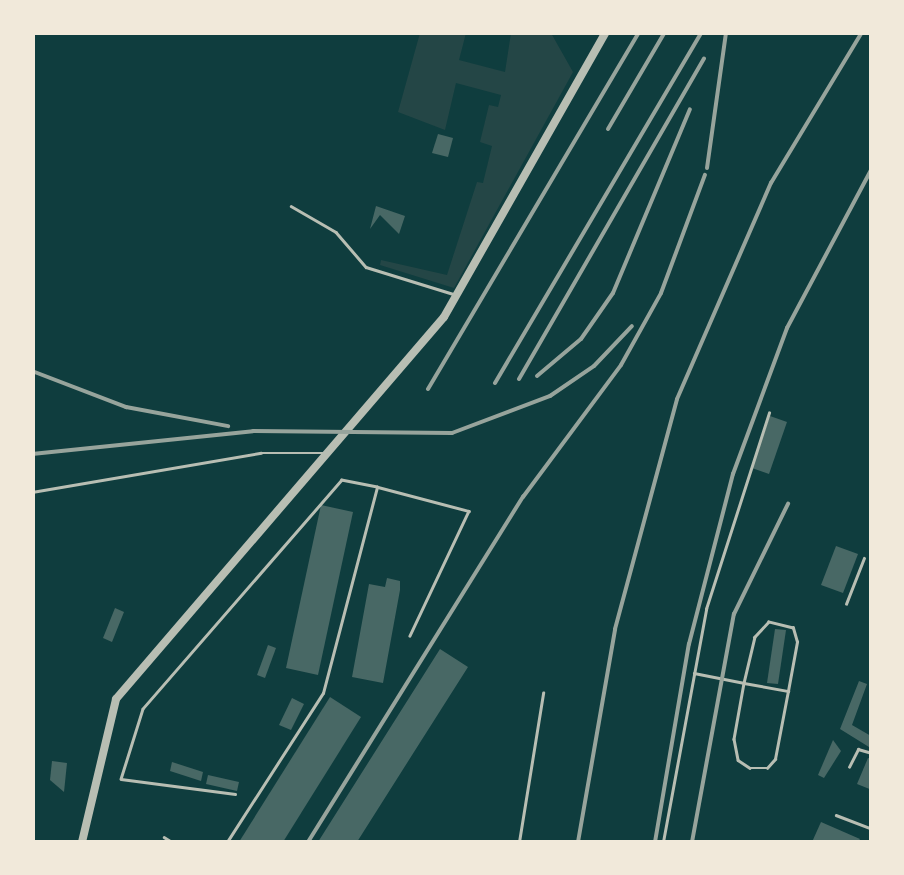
<!DOCTYPE html>
<style>
body{margin:0}
#map{position:relative;width:904px;height:875px;overflow:hidden;background:#0f3d3e;font-family:"Alegreya Sans",sans-serif}
div>[style]{position:absolute}
.green>*{inset:0;background:#244646}
.building>*{inset:0;background:#486865}
.service>*{height:2.5px;margin:-1.25px;padding:0 1.25px;transform-origin:1.25px;border-radius:1.25px;background:#b8beb3}
.tertiary>*{height:8px;margin:-4px;padding:0 4px;transform-origin:4px;border-radius:4px;background:#b8beb3}
.rail>*{height:4px;margin:-2px;padding:0 2px;transform-origin:2px;border-radius:2px;background:#97a49c}
span{translate:-50% -50%;white-space:nowrap;text-align:center;line-height:1.15;-webkit-text-stroke:9px #f1e9da;paint-order:stroke}
.frame{position:absolute;inset:0;border:35px solid #f1e9da;pointer-events:none}
</style>
<div id="map">
<div class="green">
<div style="clip-path:polygon(420px 33px,466px 33px,459px 60px,505px 72px,511px 33px,551px 33px,573px 72px,454px 288px,380px 265px,381px 260px,447px 275px,477px 182px,483px 183px,492px 146px,480px 142px,489px 105px,498px 107px,501px 95px,456px 83px,445px 130px,398px 112px)"></div>
</div>
<div class="building">
<div style="clip-path:polygon(438px 134px,453px 138px,448px 157px,432px 153px)"></div>
<div style="clip-path:polygon(376px 206px,405px 216px,399px 234px,380px 215px,370px 229px)"></div>
<div style="clip-path:polygon(770px 416px,787px 422px,769px 474px,752px 468px)"></div>
<div style="clip-path:polygon(321px 505px,353px 512px,318px 675px,286px 668px)"></div>
<div style="clip-path:polygon(836px 546px,858px 554px,843px 593px,821px 585px)"></div>
<div style="clip-path:polygon(387px 578px,400px 581px,400px 590px,383px 683px,352px 677px,369px 584px,385px 587px)"></div>
<div style="clip-path:polygon(115px 608px,124px 612px,112px 642px,103px 638px)"></div>
<div style="clip-path:polygon(775px 629px,786px 630px,778px 684px,767px 683px)"></div>
<div style="clip-path:polygon(268px 645px,276px 648px,265px 678px,257px 675px)"></div>
<div style="clip-path:polygon(440px 649px,468px 667px,414px 752px,357px 842px,318px 842px)"></div>
<div style="clip-path:polygon(859px 681px,867px 684px,852px 725px,871px 736px,869px 747px,840px 729px)"></div>
<div style="clip-path:polygon(330px 697px,361px 717px,283px 842px,239px 842px)"></div>
<div style="clip-path:polygon(292px 698px,304px 704px,291px 730px,279px 725px)"></div>
<div style="clip-path:polygon(833px 740px,841px 751px,824px 778px,818px 775px)"></div>
<div style="clip-path:polygon(868px 758px,872px 759px,872px 790px,857px 784px)"></div>
<div style="clip-path:polygon(52px 761px,67px 763px,64px 792px,50px 780px)"></div>
<div style="clip-path:polygon(172px 762px,203px 772px,201px 781px,170px 771px)"></div>
<div style="clip-path:polygon(208px 775px,239px 782px,237px 791px,206px 784px)"></div>
<div style="clip-path:polygon(821px 822px,860px 839px,858px 842px,812px 842px)"></div>
</div>
<div class="service">
<div style="left:291px;top:206px;width:52px;rotate:30deg"></div>
<div style="left:336px;top:232px;width:46px;rotate:49.4deg"></div>
<div style="left:366px;top:267px;width:91px;rotate:17.2deg"></div>
<div style="left:378px;top:487px;width:94px;rotate:14.8deg"></div>
<div style="left:469px;top:511px;width:138px;rotate:115.3deg"></div>
<div style="left:32px;top:492px;width:232px;rotate:-9.7deg"></div>
<div style="left:261px;top:453px;width:62px"></div>
<div style="left:846px;top:604px;width:49px;rotate:-68.6deg"></div>
<div style="left:694px;top:673px;width:51px;rotate:11.3deg"></div>
<div style="left:744px;top:683px;width:45px;rotate:10.3deg"></div>
<div style="left:788px;top:691px;width:50px;rotate:-79.6deg"></div>
<div style="left:797px;top:642px;width:15px;rotate:-106deg"></div>
<div style="left:793px;top:628px;width:25px;rotate:-166deg"></div>
<div style="left:769px;top:622px;width:21px;rotate:133deg"></div>
<div style="left:755px;top:637px;width:47px;rotate:103.4deg"></div>
<div style="left:744px;top:683px;width:57px;rotate:100.1deg"></div>
<div style="left:734px;top:739px;width:21px;rotate:79deg"></div>
<div style="left:738px;top:760px;width:14px;rotate:34deg"></div>
<div style="left:750px;top:768px;width:17px"></div>
<div style="left:767px;top:768px;width:12px;rotate:-48deg"></div>
<div style="left:775px;top:759px;width:69px;rotate:-79.2deg"></div>
<div style="left:871px;top:727px;width:3px;rotate:-72deg"></div>
<div style="left:849px;top:767px;width:20px;rotate:-63deg"></div>
<div style="left:858px;top:749px;width:15px;rotate:16deg"></div>
<div style="left:836px;top:815px;width:39px;rotate:21deg"></div>
<div style="left:164px;top:837px;width:9px;rotate:32deg"></div>
<div style="left:227px;top:842px;width:177px;rotate:-57.2deg"></div>
<div style="left:323px;top:693px;width:213px;rotate:-75.3deg"></div>
<div style="left:377px;top:487px;width:36px;rotate:-169deg"></div>
<div style="left:342px;top:480px;width:303px;rotate:131deg"></div>
<div style="left:143px;top:709px;width:73px;rotate:107.4deg"></div>
<div style="left:121px;top:779px;width:115px;rotate:7.5deg"></div>
<div style="left:519px;top:842px;width:151px;rotate:-80.8deg"></div>
<div style="left:663px;top:842px;width:237px;rotate:-79.5deg"></div>
<div style="left:706px;top:609px;width:206px;rotate:-72.2deg"></div>
</div>
<div class="tertiary">
<div style="left:82px;top:842px;width:147px;rotate:-76.6deg"></div>
<div style="left:116px;top:699px;width:503px;rotate:-49.35deg"></div>
<div style="left:444px;top:317px;width:328px;rotate:-60.4deg"></div>
</div>
<div class="rail">
<div style="left:608px;top:129px;width:113px;rotate:-59.6deg"></div>
<div style="left:707px;top:168px;width:137px;rotate:-82deg"></div>
<div style="left:32px;top:371px;width:101px;rotate:21deg"></div>
<div style="left:126px;top:407px;width:104px;rotate:10.6deg"></div>
<div style="left:537px;top:376px;width:57px;rotate:-40.1deg"></div>
<div style="left:581px;top:339px;width:56px;rotate:-55.2deg"></div>
<div style="left:613px;top:293px;width:199px;rotate:-67.3deg"></div>
<div style="left:519px;top:379px;width:370px;rotate:-60deg"></div>
<div style="left:495px;top:383px;width:407px;rotate:-59.5deg"></div>
<div style="left:428px;top:389px;width:415px;rotate:-59.4deg"></div>
<div style="left:32px;top:454px;width:222px;rotate:-5.9deg"></div>
<div style="left:253px;top:431px;width:199px;rotate:0.6deg"></div>
<div style="left:452px;top:433px;width:105px;rotate:-20.7deg"></div>
<div style="left:550px;top:396px;width:53px;rotate:-34.3deg"></div>
<div style="left:594px;top:366px;width:55px;rotate:-46.5deg"></div>
<div style="left:308px;top:842px;width:407px;rotate:-58.1deg"></div>
<div style="left:523px;top:497px;width:164px;rotate:-53.4deg"></div>
<div style="left:621px;top:365px;width:82px;rotate:-60.9deg"></div>
<div style="left:661px;top:293px;width:126px;rotate:-69.6deg"></div>
<div style="left:578px;top:842px;width:216px;rotate:-80.1deg"></div>
<div style="left:615px;top:629px;width:238px;rotate:-74.9deg"></div>
<div style="left:677px;top:399px;width:236px;rotate:-66.5deg"></div>
<div style="left:771px;top:183px;width:176px;rotate:-58.9deg"></div>
<div style="left:655px;top:842px;width:201px;rotate:-80.3deg"></div>
<div style="left:689px;top:644px;width:176px;rotate:-75.5deg"></div>
<div style="left:733px;top:474px;width:156px;rotate:-69.7deg"></div>
<div style="left:787px;top:328px;width:181px;rotate:-62deg"></div>
<div style="left:692px;top:842px;width:232px;rotate:-79.6deg"></div>
<div style="left:734px;top:614px;width:123px;rotate:-63.9deg"></div>
</div>
<div class="frame"></div>
</div>
